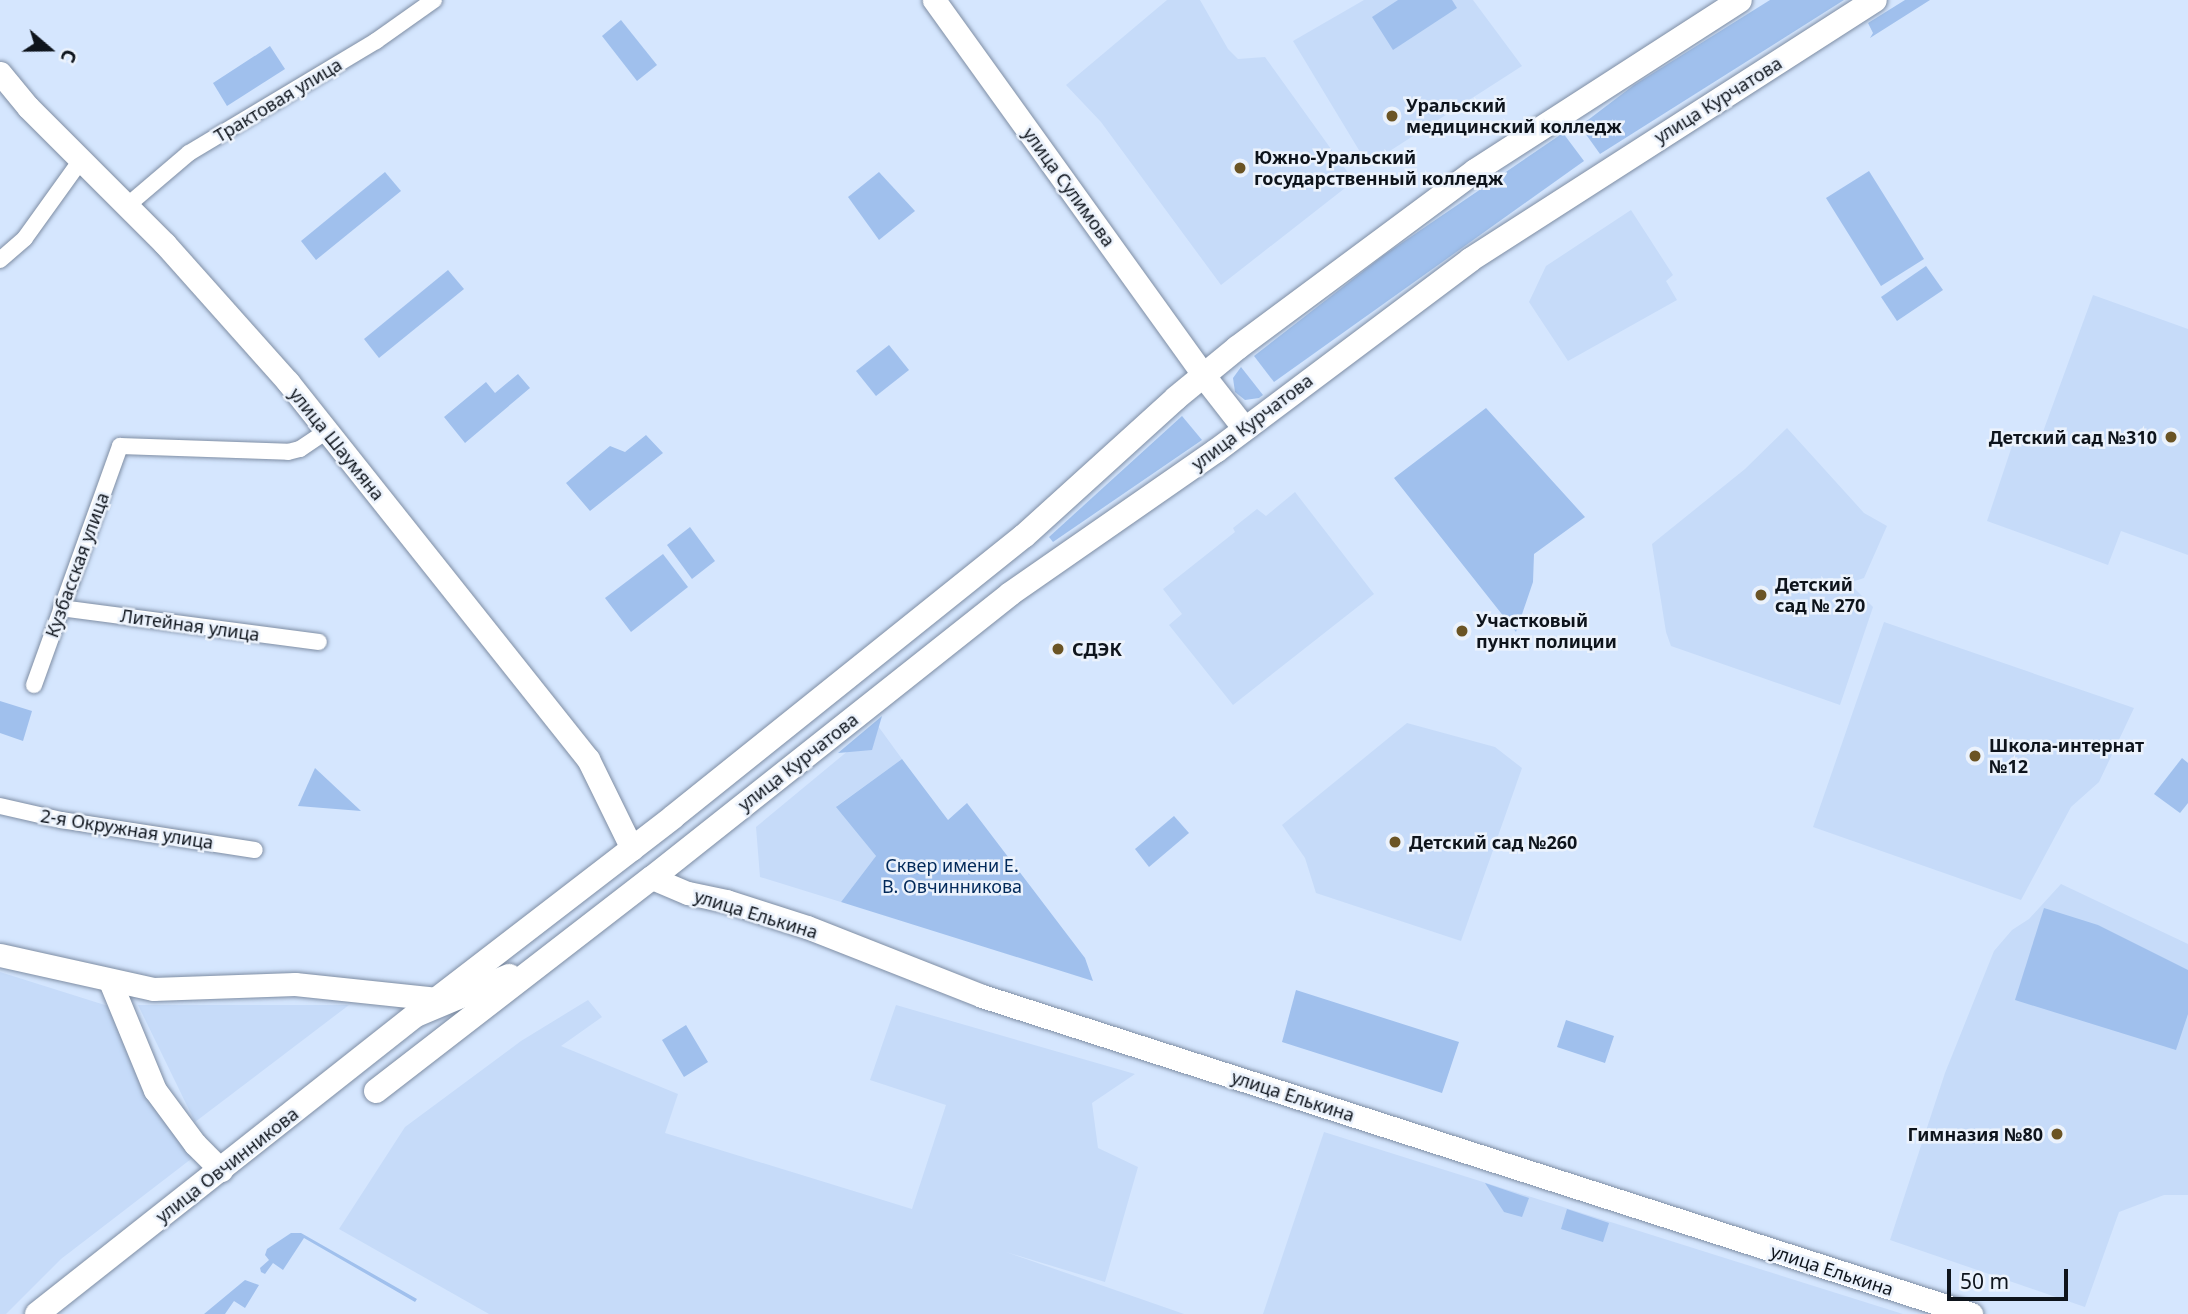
<!DOCTYPE html>
<meta charset="utf-8">
<style>
body{margin:0}
#map{position:relative;width:2188px;height:1314px;overflow:hidden;background:#d5e6fe;font-family:"Noto Sans",sans-serif}
div>[style]{position:absolute}
.built>*{inset:0;background:#c6dbf9}
.green>*{inset:0;background:#a0c0ed}
.roads{filter:drop-shadow(0 0 2px #7e8da3) drop-shadow(0 0 2px #7e8da3)}
.street>*{height:16px;margin:-8px;padding:0 8px;transform-origin:8px;border-radius:8px;background:#fff}
.secondary>*{height:23px;margin:-11.5px;padding:0 11.5px;transform-origin:11.5px;border-radius:11.5px;background:#fff}
.primary>*{height:24px;margin:-12px;padding:0 12px;transform-origin:12px;border-radius:12px;background:#fff}
.dots>*{width:19px;height:19px;translate:-50% -50%;box-sizing:border-box;border:4px solid #ebf2fc;border-radius:50%}
span{translate:-50% -50%;white-space:nowrap;text-align:center;line-height:1.15;-webkit-text-stroke:5px #ebf2fc;paint-order:stroke}
.street-label{font-size:18px;color:#0e141c}
.poi-label{font-size:18px;color:#0e141c;font-weight:700}
.left{translate:0 -50%;text-align:left}
.right{translate:-100% -50%;text-align:right}
.park-label{font-size:18px;color:#01295a}
.north{position:absolute;left:14px;top:14px;width:70px;height:70px;-webkit-text-stroke:5px #ebf2fc;paint-order:stroke;rotate:110deg;font-size:19px;font-weight:700;line-height:28px;text-align:center;color:#0e141c}
.north::after{content:'';display:block;margin:auto;width:24px;height:32px;background:#0e141c;clip-path:polygon(50% 0,100% 100%,50% 72%,0 100%)}
.scale{position:absolute;left:1947px;top:1269px;width:121px;height:32px;box-sizing:border-box;border:4px solid #0e141c;border-top:0;padding-left:9px;font-size:21px;line-height:24px;white-space:nowrap;color:#0e141c;-webkit-text-stroke:5px #ebf2fc;paint-order:stroke}
</style>
<div id="map">
<div class="built">
<div style="clip-path:polygon(1167px 0,1200px 0,1228px 49px,1238px 59px,1265px 57px,1354px 181px,1221px 285px,1101px 122px,1066px 85px)"></div>
<div style="clip-path:polygon(1364px 0,1473px 0,1522px 66px,1368px 165px,1293px 41px)"></div>
<div style="clip-path:polygon(1631px 210px,1673px 275px,1666px 281px,1677px 300px,1568px 361px,1529px 302px,1546px 266px)"></div>
<div style="clip-path:polygon(2093px 295px,2188px 329px,2188px 555px,2121px 531px,2108px 565px,1987px 521px,2013px 443px,2040px 440px)"></div>
<div style="clip-path:polygon(1787px 428px,1864px 513px,1887px 526px,1864px 578px,1849px 583px,1873px 607px,1840px 705px,1671px 646px,1666px 632px,1652px 544px,1745px 469px)"></div>
<div style="clip-path:polygon(1295px 492px,1374px 594px,1233px 705px,1169px 625px,1182px 614px,1163px 589px,1235px 532px,1233px 528px,1257px 509px,1266px 516px)"></div>
<div style="clip-path:polygon(1884px 622px,2134px 708px,2099px 782px,2071px 807px,2021px 900px,1813px 827px)"></div>
<div style="clip-path:polygon(1407px 723px,1495px 747px,1522px 768px,1461px 941px,1316px 893px,1305px 858px,1282px 825px)"></div>
<div style="clip-path:polygon(878px 726px,902px 759px,837px 806px,876px 856px,841px 902px,760px 877px,756px 827px)"></div>
<div style="clip-path:polygon(2061px 884px,2188px 944px,2188px 1195px,2164px 1195px,2119px 1212px,2085px 1307px,1890px 1240px,1945px 1073px,1994px 951px,2012px 930px,2029px 919px)"></div>
<div style="clip-path:polygon(0 972px,108px 1006px,141px 1087px,195px 1156px,61px 1259px,6px 1314px,0 1314px)"></div>
<div style="clip-path:polygon(588px 1000px,602px 1017px,561px 1046px,678px 1094px,665px 1133px,912px 1209px,946px 1105px,870px 1080px,896px 1005px,1135px 1074px,1092px 1103px,1098px 1148px,1138px 1167px,1105px 1282px,1006px 1252px,1184px 1314px,489px 1314px,339px 1229px,405px 1127px,521px 1041px)"></div>
<div style="clip-path:polygon(138px 1005px,349px 1005px,195px 1122px)"></div>
<div style="clip-path:polygon(1324px 1132px,1903px 1314px,1263px 1314px)"></div>
</div>
<div class="green">
<div style="clip-path:polygon(1398px 0,1452px 0,1457px 8px,1393px 50px,1372px 17px)"></div>
<div style="clip-path:polygon(1770px 0,1844px 0,1600px 154px,1580px 126px,1634px 85px)"></div>
<div style="clip-path:polygon(1905px 0,1930px 0,1870px 38px,1873px 33px,1868px 23px)"></div>
<div style="clip-path:polygon(621px 20px,657px 65px,637px 81px,602px 36px)"></div>
<div style="clip-path:polygon(270px 46px,285px 69px,227px 106px,213px 83px)"></div>
<div style="clip-path:polygon(1563px 133px,1584px 161px,1274px 382px,1254px 356px,1384px 255px)"></div>
<div style="clip-path:polygon(1869px 171px,1924px 259px,1881px 286px,1826px 198px)"></div>
<div style="clip-path:polygon(385px 172px,401px 191px,316px 260px,301px 241px)"></div>
<div style="clip-path:polygon(879px 172px,915px 211px,879px 240px,848px 197px)"></div>
<div style="clip-path:polygon(1926px 266px,1943px 290px,1897px 321px,1881px 297px)"></div>
<div style="clip-path:polygon(448px 270px,464px 289px,379px 358px,364px 339px)"></div>
<div style="clip-path:polygon(889px 345px,909px 370px,876px 396px,856px 371px)"></div>
<div style="clip-path:polygon(1241px 367px,1263px 395px,1259px 398px,1245px 400px,1235px 392px,1233px 378px)"></div>
<div style="clip-path:polygon(518px 374px,530px 388px,465px 443px,444px 417px,486px 382px,495px 393px)"></div>
<div style="clip-path:polygon(1486px 408px,1585px 517px,1534px 554px,1533px 582px,1516px 632px,1394px 478px)"></div>
<div style="clip-path:polygon(1182px 416px,1202px 440px,1053px 542px,1049px 537px)"></div>
<div style="clip-path:polygon(646px 435px,663px 453px,590px 511px,566px 483px,610px 446px,625px 452px)"></div>
<div style="clip-path:polygon(690px 527px,715px 561px,692px 579px,667px 545px)"></div>
<div style="clip-path:polygon(663px 554px,688px 587px,631px 632px,605px 598px)"></div>
<div style="clip-path:polygon(0 701px,32px 711px,23px 741px,0 733px)"></div>
<div style="clip-path:polygon(882px 716px,872px 750px,838px 753px)"></div>
<div style="clip-path:polygon(2182px 758px,2188px 763px,2188px 803px,2180px 813px,2154px 794px)"></div>
<div style="clip-path:polygon(902px 759px,948px 820px,967px 803px,1085px 958px,1093px 981px,841px 902px,876px 856px,836px 807px)"></div>
<div style="clip-path:polygon(315px 768px,361px 811px,298px 806px)"></div>
<div style="clip-path:polygon(1174px 816px,1189px 833px,1149px 867px,1135px 849px)"></div>
<div style="clip-path:polygon(2044px 908px,2098px 925px,2188px 970px,2188px 1014px,2176px 1050px,2015px 1000px)"></div>
<div style="clip-path:polygon(1296px 990px,1459px 1042px,1442px 1093px,1282px 1042px)"></div>
<div style="clip-path:polygon(1566px 1020px,1614px 1036px,1605px 1063px,1557px 1047px)"></div>
<div style="clip-path:polygon(686px 1025px,708px 1062px,684px 1077px,662px 1040px)"></div>
<div style="clip-path:polygon(1485px 1183px,1529px 1198px,1522px 1217px,1504px 1212px)"></div>
<div style="clip-path:polygon(1567px 1209px,1609px 1223px,1603px 1242px,1561px 1229px)"></div>
<div style="clip-path:polygon(291px 1233px,301px 1233px,417px 1299px,415px 1302px,304px 1238px,283px 1270px,273px 1263px,265px 1274px,261px 1272px,260px 1268px,269px 1260px,265px 1255px,267px 1249px)"></div>
<div style="clip-path:polygon(245px 1280px,259px 1285px,245px 1308px,234px 1301px,225px 1314px,204px 1314px)"></div>
</div>
<div class="roads">
<div class="street">
<div style="left:128px;top:205px;width:80px;rotate:-40.4deg"></div>
<div style="left:189px;top:153px;width:218px;rotate:-30.9deg"></div>
<div style="left:376px;top:41px;width:71px;rotate:-35.3deg"></div>
<div style="left:0;top:260px;width:33px;rotate:-41deg"></div>
<div style="left:25px;top:238px;width:96px;rotate:-54.3deg"></div>
<div style="left:61px;top:608px;width:260px;rotate:7.5deg"></div>
<div style="left:34px;top:685px;width:254px;rotate:-70.2deg"></div>
<div style="left:120px;top:446px;width:168px;rotate:2deg"></div>
<div style="left:288px;top:452px;width:12px;rotate:-14deg"></div>
<div style="left:300px;top:449px;width:32px;rotate:-34deg"></div>
<div style="left:0;top:806px;width:63px;rotate:12.9deg"></div>
<div style="left:61px;top:820px;width:196px;rotate:8.8deg"></div>
</div>
<div class="secondary">
<div style="left:934px;top:0;width:462px;rotate:54.3deg"></div>
<div style="left:0;top:73px;width:44px;rotate:50.5deg"></div>
<div style="left:28px;top:107px;width:194px;rotate:45deg"></div>
<div style="left:165px;top:244px;width:185px;rotate:48.3deg"></div>
<div style="left:288px;top:382px;width:482px;rotate:51.5deg"></div>
<div style="left:588px;top:759px;width:100px;rotate:63.9deg"></div>
<div style="left:652px;top:878px;width:39px;rotate:23deg"></div>
<div style="left:688px;top:893px;width:39px;rotate:12deg"></div>
<div style="left:726px;top:901px;width:85px;rotate:17.8deg"></div>
<div style="left:807px;top:927px;width:188px;rotate:21.5deg"></div>
<div style="left:982px;top:996px;width:1039px;rotate:17.82deg"></div>
<div style="left:0;top:955px;width:157px;rotate:12.5deg"></div>
<div style="left:153px;top:989px;width:142px;rotate:-2deg"></div>
<div style="left:295px;top:984px;width:143px;rotate:6deg"></div>
<div style="left:110px;top:981px;width:118px;rotate:67.6deg"></div>
<div style="left:155px;top:1090px;width:67px;rotate:53.5deg"></div>
<div style="left:195px;top:1144px;width:37px;rotate:45deg"></div>
</div>
<div class="primary">
<div style="left:1203px;top:375px;width:68px;rotate:52.1deg"></div>
<div style="left:437px;top:999px;width:298px;rotate:-37.6deg"></div>
<div style="left:673px;top:817px;width:450px;rotate:-38.7deg"></div>
<div style="left:1024px;top:536px;width:205px;rotate:-42.2deg"></div>
<div style="left:1176px;top:398px;width:79px;rotate:-39.3deg"></div>
<div style="left:1237px;top:348px;width:297px;rotate:-36.6deg"></div>
<div style="left:1475px;top:171px;width:315px;rotate:-32.8deg"></div>
<div style="left:376px;top:1091px;width:349px;rotate:-37.7deg"></div>
<div style="left:652px;top:878px;width:457px;rotate:-38.4deg"></div>
<div style="left:1010px;top:594px;width:251px;rotate:-34.8deg"></div>
<div style="left:1216px;top:451px;width:318px;rotate:-36.9deg"></div>
<div style="left:1470px;top:260px;width:481px;rotate:-32.7deg"></div>
<div style="left:37px;top:1314px;width:483px;rotate:-38.3deg"></div>
<div style="left:416px;top:1015px;width:101px;rotate:-22.8deg"></div>
</div>
</div>
<div class="dots">
<div style="left:1392px;top:116px;background:#6b5424"></div>
<div style="left:1240px;top:168px;background:#6b5424"></div>
<div style="left:2171px;top:437px;background:#6b5424"></div>
<div style="left:1761px;top:595px;background:#6b5424"></div>
<div style="left:1462px;top:631px;background:#6b5424"></div>
<div style="left:1058px;top:649px;background:#6b5424"></div>
<div style="left:1975px;top:756px;background:#6b5424"></div>
<div style="left:1395px;top:842px;background:#6b5424"></div>
<div style="left:2057px;top:1134px;background:#6b5424"></div>
</div>
<div class="street-label">
<span style="left:278px;top:100px;rotate:-31deg">Трактовая улица</span>
<span style="left:1718px;top:100px;rotate:-32deg">улица Курчатова</span>
<span style="left:1069px;top:187px;rotate:54deg">улица Сулимова</span>
<span style="left:1252px;top:422px;rotate:-37deg">улица Курчатова</span>
<span style="left:337px;top:444px;rotate:51deg">улица Шаумяна</span>
<span style="left:77px;top:565px;rotate:-70deg">Кузбасская улица</span>
<span style="left:190px;top:625px;rotate:8deg">Литейная улица</span>
<span style="left:798px;top:762px;rotate:-38deg">улица Курчатова</span>
<span style="left:127px;top:829px;rotate:9deg">2-я Окружная улица</span>
<span style="left:756px;top:914px;rotate:17deg">улица Елькина</span>
<span style="left:1293px;top:1096px;rotate:18deg">улица Елькина</span>
<span style="left:227px;top:1165px;rotate:-38deg">улица Овчинникова</span>
<span style="left:1832px;top:1270px;rotate:18deg">улица Елькина</span>
</div>
<div class="poi-label">
<span class="left" style="left:1406px;top:116px">Уральский<br>медицинский колледж</span>
<span class="left" style="left:1254px;top:168px">Южно-Уральский<br>государственный колледж</span>
<span class="right" style="left:2157px;top:437px">Детский сад №310</span>
<span class="left" style="left:1775px;top:595px">Детский<br>сад № 270</span>
<span class="left" style="left:1476px;top:631px">Участковый<br>пункт полиции</span>
<span class="left" style="left:1072px;top:649px">СДЭК</span>
<span class="left" style="left:1989px;top:756px">Школа-интернат<br>№12</span>
<span class="left" style="left:1409px;top:842px">Детский сад №260</span>
<span class="right" style="left:2043px;top:1134px">Гимназия №80</span>
</div>
<div class="park-label">
<span style="left:952px;top:876px">Сквер имени Е.<br>В. Овчинникова</span>
</div>
<div class="north">С</div>
<div class="scale">50 m</div>
</div>
